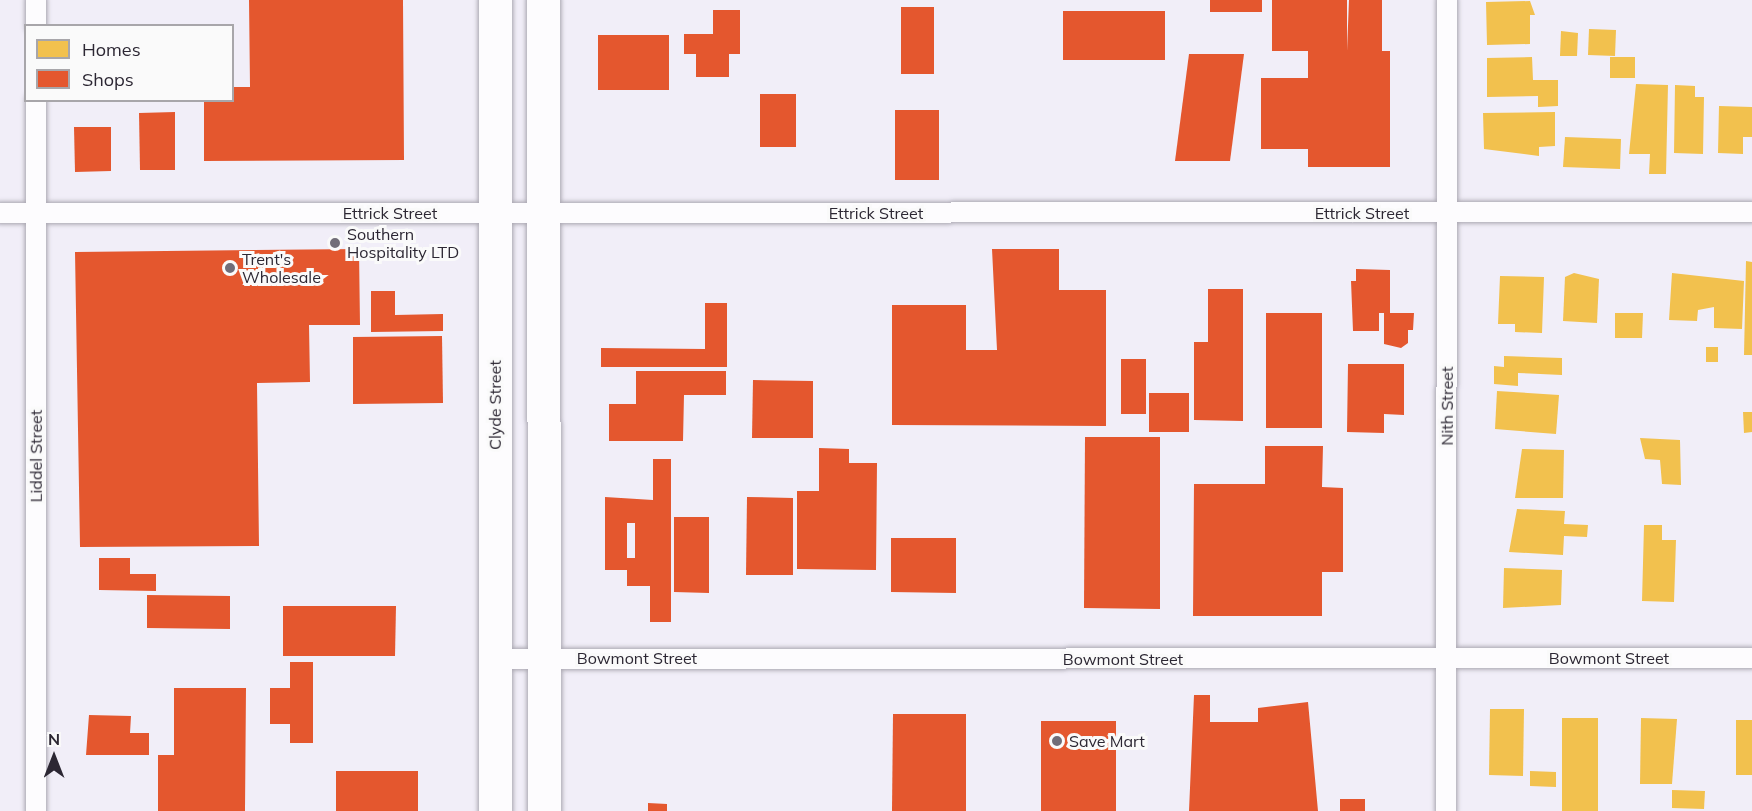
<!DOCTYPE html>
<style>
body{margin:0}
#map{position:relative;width:1752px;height:811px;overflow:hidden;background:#f1eef8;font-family:Mulish,sans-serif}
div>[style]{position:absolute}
.homes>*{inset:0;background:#f2c14e}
.shops>*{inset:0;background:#e4572e}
.roads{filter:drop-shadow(0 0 2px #adaab4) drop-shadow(0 0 2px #adaab4)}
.minor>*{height:20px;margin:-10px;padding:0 10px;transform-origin:10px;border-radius:10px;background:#fdfcfe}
.trunk>*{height:33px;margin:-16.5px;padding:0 16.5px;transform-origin:16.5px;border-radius:16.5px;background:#fdfcfe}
.dots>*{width:16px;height:16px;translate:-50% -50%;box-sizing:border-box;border:3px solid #fafafa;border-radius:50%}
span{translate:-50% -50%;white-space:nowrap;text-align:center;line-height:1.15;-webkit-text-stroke:6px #fafafa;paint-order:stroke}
.street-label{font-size:16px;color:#2c2733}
.poi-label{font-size:16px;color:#2c2733}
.left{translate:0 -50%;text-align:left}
.legend{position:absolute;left:24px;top:24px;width:210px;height:78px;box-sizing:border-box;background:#fafafa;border:2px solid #a8a6aa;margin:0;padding:8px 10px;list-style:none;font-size:18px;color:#2c2733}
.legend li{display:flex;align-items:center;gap:12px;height:30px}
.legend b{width:30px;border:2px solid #a8a6aa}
.north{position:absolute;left:24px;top:727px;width:60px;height:60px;-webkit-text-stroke:4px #fafafa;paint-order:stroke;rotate:0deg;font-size:16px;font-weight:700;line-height:24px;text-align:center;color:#2c2733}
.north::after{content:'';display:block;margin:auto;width:21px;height:27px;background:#2c2733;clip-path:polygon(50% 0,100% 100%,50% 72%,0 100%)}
</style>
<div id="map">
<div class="homes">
<div style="clip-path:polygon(1530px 1px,1535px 15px,1530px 15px,1530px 44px,1487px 45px,1486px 2px)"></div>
<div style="clip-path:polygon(1589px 29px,1616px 30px,1615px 56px,1588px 55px)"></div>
<div style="clip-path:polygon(1561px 31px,1578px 33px,1577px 56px,1560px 56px)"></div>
<div style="clip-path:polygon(1532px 57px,1533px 80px,1558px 80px,1558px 106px,1538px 107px,1538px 96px,1487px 97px,1487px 58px)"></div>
<div style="clip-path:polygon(1610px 57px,1635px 57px,1635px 78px,1610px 78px)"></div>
<div style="clip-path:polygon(1636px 84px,1668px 85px,1666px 174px,1649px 174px,1650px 154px,1629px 154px)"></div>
<div style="clip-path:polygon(1675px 85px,1695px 86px,1695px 97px,1704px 97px,1703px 154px,1674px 153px)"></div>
<div style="clip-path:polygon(1719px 106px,1752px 107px,1752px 137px,1743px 137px,1743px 154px,1718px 153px)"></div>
<div style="clip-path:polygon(1555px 112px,1555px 146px,1539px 147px,1539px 156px,1484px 149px,1483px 113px)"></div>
<div style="clip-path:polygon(1565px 137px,1621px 139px,1620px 169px,1563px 167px)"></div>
<div style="clip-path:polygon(1746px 261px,1752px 262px,1752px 355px,1744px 355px)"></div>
<div style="clip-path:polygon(1574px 273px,1599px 279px,1597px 323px,1563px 321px,1565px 277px)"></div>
<div style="clip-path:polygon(1672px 273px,1744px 281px,1742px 329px,1714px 328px,1714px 307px,1698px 310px,1697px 321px,1669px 320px)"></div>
<div style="clip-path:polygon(1500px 276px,1544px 277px,1542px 333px,1515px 332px,1515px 324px,1498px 324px)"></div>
<div style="clip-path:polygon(1615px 313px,1643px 313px,1642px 338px,1615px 338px)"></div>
<div style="clip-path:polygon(1706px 347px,1718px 347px,1718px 362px,1706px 362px)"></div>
<div style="clip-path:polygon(1504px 356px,1562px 358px,1562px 375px,1518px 373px,1518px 386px,1494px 384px,1494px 366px,1504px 367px)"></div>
<div style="clip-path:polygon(1497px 391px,1559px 395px,1556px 434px,1495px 429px)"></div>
<div style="clip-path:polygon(1743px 412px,1752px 412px,1752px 432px,1744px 433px)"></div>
<div style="clip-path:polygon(1640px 438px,1680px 440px,1681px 485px,1662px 484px,1660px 460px,1645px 459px)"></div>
<div style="clip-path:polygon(1522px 449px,1564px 450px,1563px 498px,1515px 498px)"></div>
<div style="clip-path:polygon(1517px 509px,1565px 511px,1564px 524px,1588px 525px,1587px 537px,1564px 536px,1563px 555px,1509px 552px)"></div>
<div style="clip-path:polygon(1644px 525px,1662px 525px,1662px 540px,1676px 540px,1674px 602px,1642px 601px)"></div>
<div style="clip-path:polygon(1504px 568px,1562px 570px,1561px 605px,1503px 608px)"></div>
<div style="clip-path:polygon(1490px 709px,1524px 709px,1523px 776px,1489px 775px)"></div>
<div style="clip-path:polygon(1562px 718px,1598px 718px,1598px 811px,1562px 811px)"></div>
<div style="clip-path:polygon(1641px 718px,1677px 719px,1672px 784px,1640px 784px)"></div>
<div style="clip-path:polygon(1736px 720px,1752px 720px,1752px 775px,1736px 775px)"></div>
<div style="clip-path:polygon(1530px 771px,1556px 772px,1556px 787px,1530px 786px)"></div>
<div style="clip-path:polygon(1672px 790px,1705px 791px,1704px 809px,1672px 808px)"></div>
</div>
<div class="shops">
<div style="clip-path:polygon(249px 0,403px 0,404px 160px,204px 161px,204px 100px,232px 100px,232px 87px,250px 87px)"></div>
<div style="clip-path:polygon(1210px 0,1262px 0,1262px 12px,1210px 12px)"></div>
<div style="clip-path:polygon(1272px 0,1347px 0,1347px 51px,1349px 0,1382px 0,1382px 51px,1390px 51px,1390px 167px,1308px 167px,1308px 149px,1261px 149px,1261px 78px,1308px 78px,1308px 51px,1272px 51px)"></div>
<div style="clip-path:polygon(901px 7px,934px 7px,934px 74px,901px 74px)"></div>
<div style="clip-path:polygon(713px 10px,740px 10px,740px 54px,729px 54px,729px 77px,696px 77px,696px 54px,684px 54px,684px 34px,713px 34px)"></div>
<div style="clip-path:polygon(1063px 11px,1165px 11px,1165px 60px,1063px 60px)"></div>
<div style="clip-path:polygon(598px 35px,669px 35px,669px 90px,598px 90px)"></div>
<div style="clip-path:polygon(1189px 54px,1244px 54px,1230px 161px,1175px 161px)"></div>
<div style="clip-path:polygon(760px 94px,796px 94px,796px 147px,760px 147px)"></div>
<div style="clip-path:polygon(895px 110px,939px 110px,939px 180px,895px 180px)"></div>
<div style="clip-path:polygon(175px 112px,175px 170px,140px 170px,139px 113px)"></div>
<div style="clip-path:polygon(74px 127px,111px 127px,111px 171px,75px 172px)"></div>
<div style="clip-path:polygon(359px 249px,360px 325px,309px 325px,310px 382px,257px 383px,259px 546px,80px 547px,75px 252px)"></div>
<div style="clip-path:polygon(992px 249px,1059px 249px,1059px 290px,1106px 290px,1106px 426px,892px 425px,892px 305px,966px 305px,966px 350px,997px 350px)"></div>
<div style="clip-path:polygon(1356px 269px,1390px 270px,1390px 313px,1414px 313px,1413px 330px,1408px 330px,1408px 343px,1401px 348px,1384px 344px,1384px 313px,1379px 313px,1379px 331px,1353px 331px,1351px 281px,1356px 281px)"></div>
<div style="clip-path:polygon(1208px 289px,1243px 289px,1243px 421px,1194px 420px,1194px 342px,1208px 342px)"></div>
<div style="clip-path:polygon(371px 291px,395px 291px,395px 315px,443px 314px,443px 331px,371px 332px)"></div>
<div style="clip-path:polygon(705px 303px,727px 303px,727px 367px,601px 367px,601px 348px,705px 349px)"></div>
<div style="clip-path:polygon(1266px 313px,1322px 313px,1322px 428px,1266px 428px)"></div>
<div style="clip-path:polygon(442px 336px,443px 403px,353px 404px,353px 337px)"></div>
<div style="clip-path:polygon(1121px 359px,1146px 359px,1146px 414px,1121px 414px)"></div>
<div style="clip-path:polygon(1348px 364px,1404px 364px,1404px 415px,1384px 414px,1384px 433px,1347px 432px)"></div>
<div style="clip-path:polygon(636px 371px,726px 371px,726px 395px,684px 395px,683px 441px,609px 441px,609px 404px,636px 404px)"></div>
<div style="clip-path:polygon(753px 380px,813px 381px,813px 438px,752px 438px)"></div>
<div style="clip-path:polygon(1149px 393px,1189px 393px,1189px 432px,1149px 432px)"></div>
<div style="clip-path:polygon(1085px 437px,1160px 437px,1160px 609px,1084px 608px)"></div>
<div style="clip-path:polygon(1265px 446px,1323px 446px,1322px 487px,1343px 488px,1343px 572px,1322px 572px,1322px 616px,1193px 616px,1194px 484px,1265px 484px)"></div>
<div style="clip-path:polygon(819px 448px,849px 449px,849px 463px,877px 463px,876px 570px,797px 569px,797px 491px,819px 491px)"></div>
<div style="clip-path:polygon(evenodd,653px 459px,671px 459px,671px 622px,650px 622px,650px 586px,627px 586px,627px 570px,605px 570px,605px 497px,653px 500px,653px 459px,627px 523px,635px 523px,635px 558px,627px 558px,627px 523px)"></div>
<div style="clip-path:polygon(747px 497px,793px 498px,793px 575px,746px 575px)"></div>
<div style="clip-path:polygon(674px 517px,709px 517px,709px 593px,674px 592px)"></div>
<div style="clip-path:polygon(891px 538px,956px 538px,956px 593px,891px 592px)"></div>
<div style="clip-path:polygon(99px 558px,130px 558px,130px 574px,156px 574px,156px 591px,99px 590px)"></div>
<div style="clip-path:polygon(147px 595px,230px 596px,230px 629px,147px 628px)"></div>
<div style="clip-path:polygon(283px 606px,396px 606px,395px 656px,283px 656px)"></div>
<div style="clip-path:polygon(290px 662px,313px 662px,313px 743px,290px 743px,290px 724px,270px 724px,270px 688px,290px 688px)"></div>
<div style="clip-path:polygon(174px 688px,246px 688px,245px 811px,158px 811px,158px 755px,174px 755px)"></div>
<div style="clip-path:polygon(1194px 695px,1210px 695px,1210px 722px,1258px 722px,1258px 708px,1308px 702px,1318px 811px,1189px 811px)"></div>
<div style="clip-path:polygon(893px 714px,966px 714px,966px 811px,892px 811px)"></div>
<div style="clip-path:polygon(89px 715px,131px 716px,130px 733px,149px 733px,149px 755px,86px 755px)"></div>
<div style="clip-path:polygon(1041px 721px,1116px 721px,1116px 811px,1041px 811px)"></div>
<div style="clip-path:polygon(336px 771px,418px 771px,418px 811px,336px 811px)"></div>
<div style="clip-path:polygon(1340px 799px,1365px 799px,1365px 811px,1340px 811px)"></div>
<div style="clip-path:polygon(648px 803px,667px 804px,667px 811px,648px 811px)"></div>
</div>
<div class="roads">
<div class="minor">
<div style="left:36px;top:0;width:26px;rotate:90deg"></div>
<div style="left:36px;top:100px;width:711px;rotate:90deg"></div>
<div style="left:0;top:213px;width:1752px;rotate:-0.03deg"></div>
<div style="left:495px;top:659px;width:1257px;rotate:-0.05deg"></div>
<div style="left:1446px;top:811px;width:811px;rotate:-89.93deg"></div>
</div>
<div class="trunk">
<div style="left:495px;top:0;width:811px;rotate:90deg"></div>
<div style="left:543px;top:0;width:811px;rotate:89.93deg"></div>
</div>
</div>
<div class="dots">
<div style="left:335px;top:243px;background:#716d78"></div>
<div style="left:230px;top:268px;background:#716d78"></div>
<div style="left:1057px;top:741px;background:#716d78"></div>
</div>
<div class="street-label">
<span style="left:390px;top:213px">Ettrick Street</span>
<span style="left:876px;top:213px">Ettrick Street</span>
<span style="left:1362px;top:213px">Ettrick Street</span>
<span style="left:495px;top:405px;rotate:-90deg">Clyde Street</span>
<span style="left:1447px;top:406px;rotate:-90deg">Nith Street</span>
<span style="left:36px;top:456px;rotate:-90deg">Liddel Street</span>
<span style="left:637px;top:658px">Bowmont Street</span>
<span style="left:1609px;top:658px">Bowmont Street</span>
<span style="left:1123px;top:659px">Bowmont Street</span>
</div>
<div class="poi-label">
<span class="left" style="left:347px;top:243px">Southern<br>Hospitality LTD</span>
<span class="left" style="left:242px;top:268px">Trent's<br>Wholesale</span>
<span class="left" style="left:1069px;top:741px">Save Mart</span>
</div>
<ul class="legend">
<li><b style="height:16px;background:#f2c14e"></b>Homes</li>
<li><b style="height:16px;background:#e4572e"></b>Shops</li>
</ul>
<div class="north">N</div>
</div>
